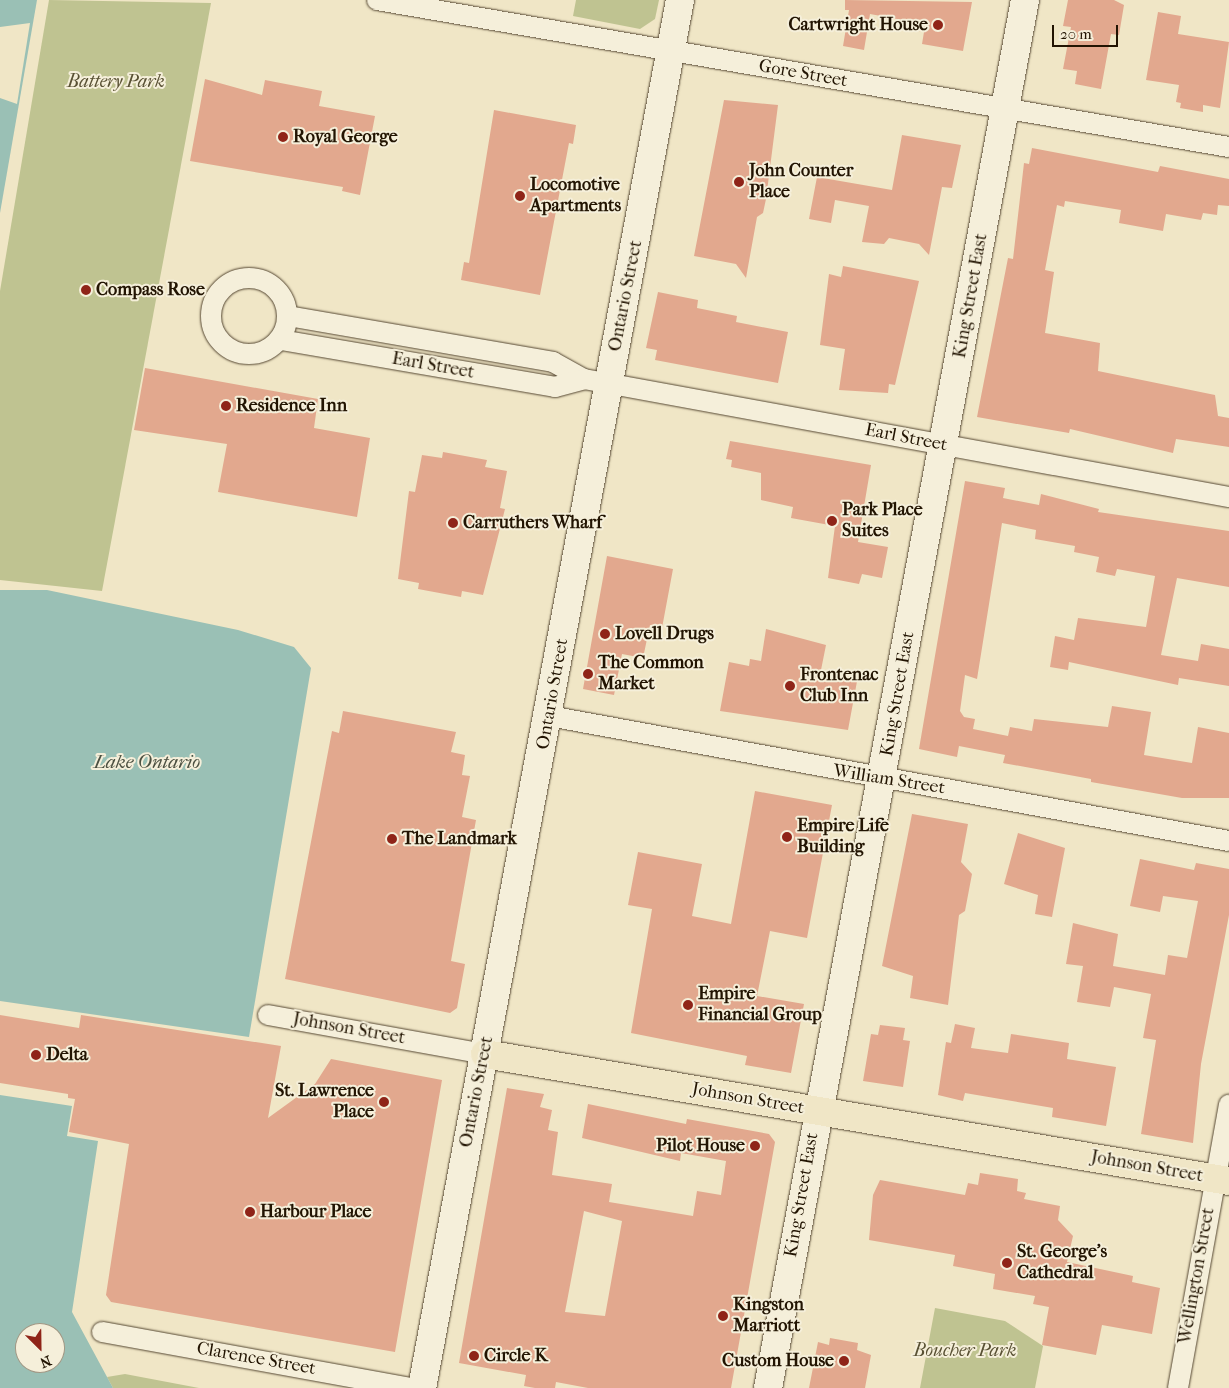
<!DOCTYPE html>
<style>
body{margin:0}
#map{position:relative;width:1229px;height:1388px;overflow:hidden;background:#f0e6c6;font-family:"IM FELL French Canon",serif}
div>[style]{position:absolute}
.green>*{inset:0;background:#bfc391}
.water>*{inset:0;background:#9ac0b5}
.pier>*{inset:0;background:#f0e6c6}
.building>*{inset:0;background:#e2a88e}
.roads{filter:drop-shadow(0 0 1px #564833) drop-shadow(0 0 1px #564833)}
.street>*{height:20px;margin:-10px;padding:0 10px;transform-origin:10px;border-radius:10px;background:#f5efda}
.street>.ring{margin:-10px;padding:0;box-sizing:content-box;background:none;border:20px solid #f5efda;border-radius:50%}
.secondary>*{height:28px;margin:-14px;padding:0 14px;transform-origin:14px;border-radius:14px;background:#f5efda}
.primary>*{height:28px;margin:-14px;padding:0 14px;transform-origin:14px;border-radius:14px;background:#f0e6c6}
.dots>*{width:14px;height:14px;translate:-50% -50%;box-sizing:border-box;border:2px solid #f5efda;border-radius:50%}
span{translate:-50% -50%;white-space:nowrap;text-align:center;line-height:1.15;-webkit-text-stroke:4px #f5efda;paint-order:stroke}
.poi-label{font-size:18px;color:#221402;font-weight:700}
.right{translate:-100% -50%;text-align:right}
.left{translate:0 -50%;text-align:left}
.street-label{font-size:18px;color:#221402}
.park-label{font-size:18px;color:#595134;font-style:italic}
.water-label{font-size:19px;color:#4c5041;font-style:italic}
.north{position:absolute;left:15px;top:1323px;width:50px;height:50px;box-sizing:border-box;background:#f5efda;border:1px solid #a19784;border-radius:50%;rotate:157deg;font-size:14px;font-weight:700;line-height:20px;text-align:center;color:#221402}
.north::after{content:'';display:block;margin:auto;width:18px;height:22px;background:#8f2418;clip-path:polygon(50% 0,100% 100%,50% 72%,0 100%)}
.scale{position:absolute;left:1052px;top:25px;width:66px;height:22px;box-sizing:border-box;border:2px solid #221402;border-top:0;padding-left:6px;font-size:15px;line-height:18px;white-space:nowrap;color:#221402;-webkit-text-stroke:4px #f5efda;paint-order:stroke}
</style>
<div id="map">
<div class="green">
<div style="clip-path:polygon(49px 0,211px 3px,102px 591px,0 580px,0 291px)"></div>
<div style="clip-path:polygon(576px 0,659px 0,655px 19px,640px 29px,573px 16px)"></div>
<div style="clip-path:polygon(935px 1308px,1005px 1321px,1043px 1346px,1035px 1388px,920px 1388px)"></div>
<div style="clip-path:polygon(125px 1374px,199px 1388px,113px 1388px,107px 1377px)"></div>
</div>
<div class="water">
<div style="clip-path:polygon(0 0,37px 0,0 213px)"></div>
<div style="clip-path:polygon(0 590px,47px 590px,238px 630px,294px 647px,311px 668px,249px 1037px,0 1001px)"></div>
<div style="clip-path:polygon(evenodd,0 1095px,72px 1106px,67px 1136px,98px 1141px,72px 1312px,113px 1388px,0 1388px,0 1095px,25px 1333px,55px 1333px,55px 1363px,25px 1363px,25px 1333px)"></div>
</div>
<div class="pier">
<div style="clip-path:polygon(30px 23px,17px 104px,0 98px,0 27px)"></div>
</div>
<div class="building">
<div style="clip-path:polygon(845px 0,972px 2px,963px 51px,922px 44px,924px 32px,907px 29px,908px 21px,870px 14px,864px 50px,843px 46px,849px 10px,845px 10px)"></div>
<div style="clip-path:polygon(1068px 0,1114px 0,1124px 5px,1119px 35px,1111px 34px,1101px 89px,1075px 84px,1077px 71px,1063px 69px,1071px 27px,1063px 26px)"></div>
<div style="clip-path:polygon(1158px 12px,1181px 16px,1178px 34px,1229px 42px,1220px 108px,1203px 105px,1203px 112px,1180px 108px,1181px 103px,1176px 102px,1179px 85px,1146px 80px)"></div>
<div style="clip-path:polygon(205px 79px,262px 95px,265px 80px,322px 91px,319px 106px,375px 116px,360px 195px,342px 191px,343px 187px,190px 161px)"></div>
<div style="clip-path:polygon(724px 100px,778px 105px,766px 199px,763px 213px,757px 217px,746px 278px,736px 264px,694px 256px)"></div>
<div style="clip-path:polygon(494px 110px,576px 125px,573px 144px,569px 143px,540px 295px,461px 280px,464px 262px,469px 263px)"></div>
<div style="clip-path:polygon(902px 135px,961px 145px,952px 188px,942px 187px,929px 255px,919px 244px,889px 238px,884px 244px,862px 242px,869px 206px,835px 200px,831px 223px,809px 219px,817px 177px,892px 190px)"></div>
<div style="clip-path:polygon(1032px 148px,1158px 172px,1160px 166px,1229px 179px,1229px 206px,1218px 205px,1217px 215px,1203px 213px,1201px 220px,1166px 214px,1163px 231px,1119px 223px,1121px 210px,1065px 201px,1064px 207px,1057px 205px,1045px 270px,1054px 272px,1045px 333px,1100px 343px,1098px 371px,1215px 395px,1218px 416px,1229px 418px,1229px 447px,1176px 439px,1173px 453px,1070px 429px,1069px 433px,977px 417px,1008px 258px,1013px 259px,1024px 163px,1029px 164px)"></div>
<div style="clip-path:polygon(843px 266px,919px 281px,895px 385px,889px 384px,888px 393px,839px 390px,845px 349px,820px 345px,829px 274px,841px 277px)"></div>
<div style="clip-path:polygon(658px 292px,698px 300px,697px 308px,737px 316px,736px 322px,788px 332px,778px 383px,655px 360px,657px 350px,646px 348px)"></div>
<div style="clip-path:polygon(145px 368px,318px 399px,314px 428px,370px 438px,357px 517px,218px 492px,227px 444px,134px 430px)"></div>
<div style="clip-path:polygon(730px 441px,871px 465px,858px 542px,888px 547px,882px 578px,862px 574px,859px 584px,828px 578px,835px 526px,791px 518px,793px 507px,761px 500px,761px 473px,731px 467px,732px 460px,726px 459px)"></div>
<div style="clip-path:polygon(443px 452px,487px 460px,485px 467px,507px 471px,500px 508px,505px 509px,483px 595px,462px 591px,461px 597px,418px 589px,419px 583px,398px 579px,409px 491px,415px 492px,422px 455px,442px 458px)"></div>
<div style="clip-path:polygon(965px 481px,1005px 488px,1003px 498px,1039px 505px,1041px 494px,1099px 509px,1098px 512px,1229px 531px,1229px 587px,1177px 578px,1161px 655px,1198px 661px,1201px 644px,1229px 649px,1229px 686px,1179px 678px,1178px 685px,1069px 662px,1068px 670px,1050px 667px,1055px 636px,1074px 640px,1078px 618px,1146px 627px,1155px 576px,1117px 569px,1115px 576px,1096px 572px,1099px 557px,1074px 552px,1075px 546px,1035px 539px,1036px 530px,1002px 523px,977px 679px,965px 675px,960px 711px,964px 717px,975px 719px,973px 729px,1008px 736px,1010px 727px,1032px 731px,1034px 719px,1108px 727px,1112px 706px,1151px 712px,1144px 755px,1192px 763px,1198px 727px,1229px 733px,1229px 798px,1182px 798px,1091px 782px,1091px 779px,1003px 763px,1005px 755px,959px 746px,957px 757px,919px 749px)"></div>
<div style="clip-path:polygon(607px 556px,673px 569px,662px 628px,650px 625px,643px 658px,622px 654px,614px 695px,583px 689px)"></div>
<div style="clip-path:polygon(766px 629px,826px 645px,821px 670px,858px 676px,848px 730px,720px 711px,729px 662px,749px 666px,750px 659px,761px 661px)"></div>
<div style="clip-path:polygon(343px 711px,456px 732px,451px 752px,465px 755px,462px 775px,470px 776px,462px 817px,476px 820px,451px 961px,465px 964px,457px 1008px,450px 1013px,285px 979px,332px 731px,339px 733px)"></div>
<div style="clip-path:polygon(755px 791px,832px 805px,807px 938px,770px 931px,757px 996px,804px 1004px,791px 1073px,745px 1065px,747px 1056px,631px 1033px,652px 909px,628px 905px,638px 852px,702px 864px,692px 916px,731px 924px)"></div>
<div style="clip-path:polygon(912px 814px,968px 824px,961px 862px,972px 874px,965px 911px,959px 915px,948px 1005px,910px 998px,913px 976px,882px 966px)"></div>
<div style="clip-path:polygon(1018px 833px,1065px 848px,1052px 917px,1035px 914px,1038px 895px,1004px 884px)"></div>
<div style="clip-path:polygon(1140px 859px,1194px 870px,1196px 863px,1229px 869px,1229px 915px,1201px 1064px,1193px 1143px,1141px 1134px,1156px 1040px,1143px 1038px,1151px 994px,1114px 987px,1110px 1007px,1077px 1002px,1083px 966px,1066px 964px,1073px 923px,1118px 934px,1113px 966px,1165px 975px,1168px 955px,1187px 958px,1198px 901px,1163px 896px,1160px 912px,1130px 906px)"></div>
<div style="clip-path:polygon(0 1015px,79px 1028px,81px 1015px,281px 1046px,268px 1118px,315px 1084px,331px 1059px,442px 1080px,395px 1352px,111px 1302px,106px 1295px,129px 1144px,69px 1132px,75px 1099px,68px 1098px,68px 1094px,0 1083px)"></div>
<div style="clip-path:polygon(955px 1024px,975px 1028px,971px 1048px,1008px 1053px,1011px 1034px,1069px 1043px,1067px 1059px,1116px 1067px,1106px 1126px,1052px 1117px,1053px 1108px,965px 1093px,963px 1101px,938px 1095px,946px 1042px,951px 1043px)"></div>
<div style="clip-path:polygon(880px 1025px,905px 1028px,903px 1040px,910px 1041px,903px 1087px,863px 1081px,871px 1034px,878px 1035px)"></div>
<div style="clip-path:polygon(evenodd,507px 1088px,544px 1094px,540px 1107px,552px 1110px,548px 1130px,558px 1132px,552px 1175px,612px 1184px,609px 1202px,693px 1216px,697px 1191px,721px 1195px,726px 1161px,681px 1153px,680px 1161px,582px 1138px,588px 1104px,686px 1124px,687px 1119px,769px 1134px,775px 1142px,731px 1388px,588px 1388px,556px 1382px,555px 1388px,535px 1388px,524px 1386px,526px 1375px,459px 1363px,507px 1088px,584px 1211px,622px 1221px,605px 1316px,565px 1312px,584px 1211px)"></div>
<div style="clip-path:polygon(980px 1173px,1018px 1179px,1017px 1191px,1026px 1193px,1024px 1199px,1060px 1206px,1058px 1220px,1073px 1236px,1067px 1262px,1133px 1276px,1132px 1282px,1160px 1288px,1152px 1334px,1102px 1325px,1096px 1355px,1042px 1345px,1049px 1307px,1033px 1304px,1035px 1296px,993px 1289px,995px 1274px,953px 1266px,955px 1255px,869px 1240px,873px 1195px,880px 1180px,965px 1195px,968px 1183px,978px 1185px)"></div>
<div style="clip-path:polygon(830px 1338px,858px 1343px,857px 1350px,871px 1355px,865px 1388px,809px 1388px,818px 1342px,829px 1345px)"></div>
</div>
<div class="roads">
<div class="street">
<div style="left:377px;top:0;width:865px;rotate:9.79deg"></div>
<div class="ring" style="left:211px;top:278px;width:56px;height:56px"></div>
<div style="left:288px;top:316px;width:269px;rotate:9.8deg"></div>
<div style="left:553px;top:362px;width:35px;rotate:29deg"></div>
<div style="left:584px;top:379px;width:656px;rotate:10.37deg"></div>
<div style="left:281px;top:340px;width:278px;rotate:9.7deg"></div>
<div style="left:555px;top:387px;width:30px;rotate:-15deg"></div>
<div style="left:549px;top:716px;width:691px;rotate:10.42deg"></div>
<div style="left:268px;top:1015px;width:220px;rotate:10.2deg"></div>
<div style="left:102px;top:1332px;width:314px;rotate:10.3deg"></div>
<div style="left:1178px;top:1388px;width:288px;rotate:-79.8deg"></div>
</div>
<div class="secondary">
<div style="left:422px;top:1388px;width:1412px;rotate:-79.47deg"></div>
<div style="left:768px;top:1388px;width:1412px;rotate:-79.51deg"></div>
</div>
<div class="primary">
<div style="left:485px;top:1054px;width:755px;rotate:9.69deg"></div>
</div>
</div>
<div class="dots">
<div style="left:938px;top:25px;background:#8f2418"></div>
<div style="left:283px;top:137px;background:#8f2418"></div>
<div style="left:739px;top:182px;background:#8f2418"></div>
<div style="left:520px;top:196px;background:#8f2418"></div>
<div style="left:86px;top:290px;background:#8f2418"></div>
<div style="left:226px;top:406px;background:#8f2418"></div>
<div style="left:832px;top:521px;background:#8f2418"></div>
<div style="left:453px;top:523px;background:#8f2418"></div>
<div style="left:605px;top:634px;background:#8f2418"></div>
<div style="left:588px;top:674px;background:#8f2418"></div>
<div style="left:790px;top:686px;background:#8f2418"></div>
<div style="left:787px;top:837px;background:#8f2418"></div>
<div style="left:392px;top:839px;background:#8f2418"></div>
<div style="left:688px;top:1005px;background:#8f2418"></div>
<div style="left:36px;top:1055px;background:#8f2418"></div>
<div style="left:384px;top:1102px;background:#8f2418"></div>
<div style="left:755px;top:1146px;background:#8f2418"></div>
<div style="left:250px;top:1212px;background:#8f2418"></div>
<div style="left:1007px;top:1263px;background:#8f2418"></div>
<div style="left:723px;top:1316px;background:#8f2418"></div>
<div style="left:474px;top:1356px;background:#8f2418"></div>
<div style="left:844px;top:1361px;background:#8f2418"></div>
</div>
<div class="poi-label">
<span class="right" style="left:928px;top:25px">Cartwright House</span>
<span class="left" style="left:293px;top:137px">Royal George</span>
<span class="left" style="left:749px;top:182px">John Counter<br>Place</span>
<span class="left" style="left:530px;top:196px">Locomotive<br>Apartments</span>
<span class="left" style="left:96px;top:290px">Compass Rose</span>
<span class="left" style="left:236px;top:406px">Residence Inn</span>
<span class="left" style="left:842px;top:521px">Park Place<br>Suites</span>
<span class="left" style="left:463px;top:523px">Carruthers Wharf</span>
<span class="left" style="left:615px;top:634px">Lovell Drugs</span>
<span class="left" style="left:598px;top:674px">The Common<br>Market</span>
<span class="left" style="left:800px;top:686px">Frontenac<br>Club Inn</span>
<span class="left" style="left:797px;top:837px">Empire Life<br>Building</span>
<span class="left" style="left:402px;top:839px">The Landmark</span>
<span class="left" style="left:698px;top:1005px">Empire<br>Financial Group</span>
<span class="left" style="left:46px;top:1055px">Delta</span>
<span class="right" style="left:374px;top:1102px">St. Lawrence<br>Place</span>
<span class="right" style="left:745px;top:1146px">Pilot House</span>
<span class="left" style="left:260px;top:1212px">Harbour Place</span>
<span class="left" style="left:1017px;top:1263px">St. George's<br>Cathedral</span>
<span class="left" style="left:733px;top:1316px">Kingston<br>Marriott</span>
<span class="left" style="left:484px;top:1356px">Circle K</span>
<span class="right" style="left:834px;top:1361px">Custom House</span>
</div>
<div class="street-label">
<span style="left:803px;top:74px;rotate:10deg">Gore Street</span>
<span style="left:626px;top:296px;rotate:-79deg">Ontario Street</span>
<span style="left:971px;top:296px;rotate:-80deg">King Street East</span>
<span style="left:433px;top:366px;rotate:10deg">Earl Street</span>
<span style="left:906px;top:438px;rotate:11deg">Earl Street</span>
<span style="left:553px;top:694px;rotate:-80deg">Ontario Street</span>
<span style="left:898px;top:694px;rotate:-80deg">King Street East</span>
<span style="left:889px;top:780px;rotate:9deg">William Street</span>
<span style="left:349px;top:1029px;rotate:10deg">Johnson Street</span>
<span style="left:477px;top:1092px;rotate:-79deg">Ontario Street</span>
<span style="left:748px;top:1099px;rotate:10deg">Johnson Street</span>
<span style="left:1147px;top:1167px;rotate:10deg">Johnson Street</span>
<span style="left:802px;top:1195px;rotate:-80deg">King Street East</span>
<span style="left:1197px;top:1276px;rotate:-80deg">Wellington Street</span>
<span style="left:256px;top:1359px;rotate:10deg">Clarence Street</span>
</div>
<div class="park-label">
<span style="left:116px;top:82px">Battery Park</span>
<span style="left:965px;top:1351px">Boucher Park</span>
</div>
<div class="water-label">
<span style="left:147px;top:763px">Lake Ontario</span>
</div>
<div class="north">N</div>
<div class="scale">20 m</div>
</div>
